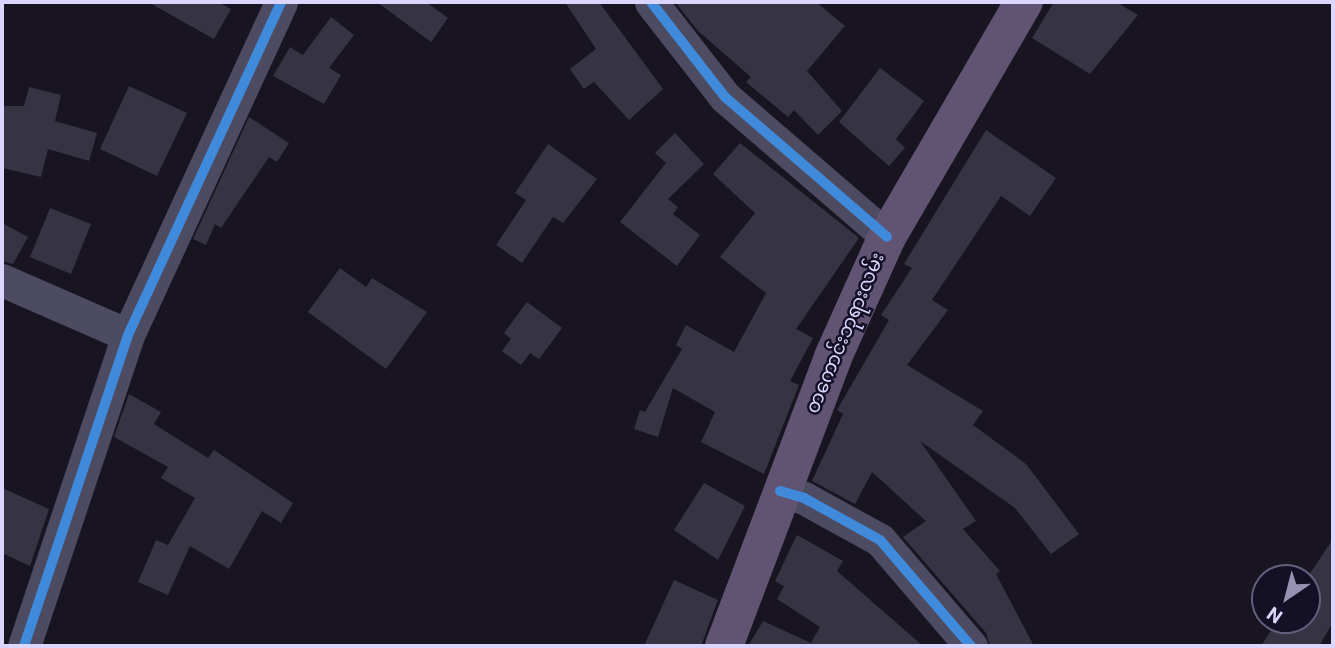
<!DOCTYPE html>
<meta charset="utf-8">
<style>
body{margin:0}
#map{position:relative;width:1335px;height:648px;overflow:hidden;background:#181521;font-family:Roboto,"Noto Sans Myanmar",sans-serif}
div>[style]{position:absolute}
.building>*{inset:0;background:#363343}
.minor>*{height:33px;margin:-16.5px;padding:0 16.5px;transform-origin:16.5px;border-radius:16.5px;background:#4c4b61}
.major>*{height:38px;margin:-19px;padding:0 19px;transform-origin:19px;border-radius:19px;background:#605472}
.cycleway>*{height:10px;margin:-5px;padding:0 5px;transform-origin:5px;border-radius:5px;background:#408adc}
span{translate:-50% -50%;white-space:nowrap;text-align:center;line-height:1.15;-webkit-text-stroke:5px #141026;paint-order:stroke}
.street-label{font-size:19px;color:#dcd6fe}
.frame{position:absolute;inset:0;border:4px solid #dcd6fe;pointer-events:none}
.north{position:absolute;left:1251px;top:564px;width:70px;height:70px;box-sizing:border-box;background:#141026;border:2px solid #645f7c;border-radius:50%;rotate:215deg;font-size:19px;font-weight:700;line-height:28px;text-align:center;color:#dcd6fe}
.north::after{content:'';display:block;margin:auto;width:24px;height:32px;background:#9792b1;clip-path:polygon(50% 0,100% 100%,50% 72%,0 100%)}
</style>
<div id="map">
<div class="building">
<div style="clip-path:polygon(148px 2px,218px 2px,231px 9px,214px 39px)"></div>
<div style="clip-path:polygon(377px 2px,426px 2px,448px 18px,431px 42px)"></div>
<div style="clip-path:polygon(565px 2px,599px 2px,663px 89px,629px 120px,594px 82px,584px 89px,570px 69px,596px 49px)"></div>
<div style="clip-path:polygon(675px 2px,816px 2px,845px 26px,807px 71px,842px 111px,818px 135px,794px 110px,788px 117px,746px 82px,751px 77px,698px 31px)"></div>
<div style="clip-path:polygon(1054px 2px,1116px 2px,1138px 15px,1090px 74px,1032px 38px)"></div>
<div style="clip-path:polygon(331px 17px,354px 35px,329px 68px,341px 75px,324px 104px,273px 76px,290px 47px,303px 55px)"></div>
<div style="clip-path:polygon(880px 68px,924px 101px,896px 139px,905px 148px,889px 166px,839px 122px)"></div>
<div style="clip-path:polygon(129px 86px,187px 113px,157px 176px,100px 149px)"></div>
<div style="clip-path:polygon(29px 87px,61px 95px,55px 121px,97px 133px,89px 161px,48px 149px,41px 177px,2px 168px,2px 106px,24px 106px)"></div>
<div style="clip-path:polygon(249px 117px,289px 143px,277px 162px,269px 157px,221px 228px,215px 224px,206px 245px,193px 239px)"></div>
<div style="clip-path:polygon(986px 130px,1056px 178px,1030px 216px,1001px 196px,932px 300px,948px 310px,907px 365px,983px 411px,973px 425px,1026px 464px,1079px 534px,1051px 554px,1015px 508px,920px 441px,976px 521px,963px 529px,1000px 571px,996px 574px,1034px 646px,990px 646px,986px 633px,903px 537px,926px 521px,872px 472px,855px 504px,812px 481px,843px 414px,837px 410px,889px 320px,881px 315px,912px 268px,904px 264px)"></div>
<div style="clip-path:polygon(675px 133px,704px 164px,668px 199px,678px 207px,673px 214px,700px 235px,677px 266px,620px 222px,666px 163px,655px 153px)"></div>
<div style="clip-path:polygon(740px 143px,859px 238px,796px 329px,813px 338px,790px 381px,799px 385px,764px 474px,701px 442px,715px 412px,673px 388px,658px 437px,634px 429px,640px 410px,645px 412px,682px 349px,676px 345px,686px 325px,734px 352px,766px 293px,720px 257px,755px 213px,713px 174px)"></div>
<div style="clip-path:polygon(548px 144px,597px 179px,563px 223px,553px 217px,522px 263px,496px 245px,526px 200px,515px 193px)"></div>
<div style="clip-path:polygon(50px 208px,91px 224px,71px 274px,30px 257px)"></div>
<div style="clip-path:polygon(2px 223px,28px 237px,13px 264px,2px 261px)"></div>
<div style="clip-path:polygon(340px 268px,366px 287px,372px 278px,427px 312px,386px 369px,308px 312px)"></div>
<div style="clip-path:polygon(527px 302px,562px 328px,539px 359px,530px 353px,521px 365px,502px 351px,511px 339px,504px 333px)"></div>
<div style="clip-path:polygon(129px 394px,161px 412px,154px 424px,208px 458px,214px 450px,293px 503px,281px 523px,262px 511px,229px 569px,190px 546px,168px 595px,138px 582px,156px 540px,168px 545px,195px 498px,161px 478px,168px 467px,114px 437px)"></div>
<div style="clip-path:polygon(704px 483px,745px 506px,718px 560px,674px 530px)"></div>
<div style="clip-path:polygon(2px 488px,49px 509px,30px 566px,2px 553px)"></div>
<div style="clip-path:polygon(797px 535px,843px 561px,837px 571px,923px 646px,748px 646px,763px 621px,811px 643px,820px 627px,777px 599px,784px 586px,775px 581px)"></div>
<div style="clip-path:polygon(1333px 539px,1333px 622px,1319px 646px,1261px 646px,1278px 620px,1307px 620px,1307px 578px)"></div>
<div style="clip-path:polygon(674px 580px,718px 600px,701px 646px,644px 646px)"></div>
</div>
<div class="minor">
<div style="left:651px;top:2px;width:120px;rotate:52.1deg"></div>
<div style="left:725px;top:97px;width:214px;rotate:40.8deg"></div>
<div style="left:2px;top:280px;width:137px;rotate:23.6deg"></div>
<div style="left:780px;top:491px;width:25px;rotate:16deg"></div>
<div style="left:804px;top:498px;width:87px;rotate:28.9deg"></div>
<div style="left:880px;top:540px;width:140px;rotate:49.4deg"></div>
<div style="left:24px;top:646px;width:328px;rotate:-71.5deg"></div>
<div style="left:128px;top:335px;width:366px;rotate:-65.3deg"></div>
</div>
<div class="major">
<div style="left:724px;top:646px;width:309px;rotate:-69.3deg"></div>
<div style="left:833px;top:357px;width:132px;rotate:-65.8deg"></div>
<div style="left:887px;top:237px;width:272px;rotate:-59.8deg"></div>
</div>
<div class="cycleway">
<div style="left:651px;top:2px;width:120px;rotate:52.1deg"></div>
<div style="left:725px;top:97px;width:214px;rotate:40.8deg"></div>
<div style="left:780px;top:491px;width:25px;rotate:16deg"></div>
<div style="left:804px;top:498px;width:87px;rotate:28.9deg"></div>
<div style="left:880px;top:540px;width:140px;rotate:49.4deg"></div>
<div style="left:24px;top:646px;width:328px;rotate:-71.5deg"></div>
<div style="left:128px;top:335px;width:366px;rotate:-65.3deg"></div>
</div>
<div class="street-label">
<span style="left:845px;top:333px;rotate:-67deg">တကောင်းဘုရားလမ်း</span>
</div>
<div class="frame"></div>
<div class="north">N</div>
</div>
